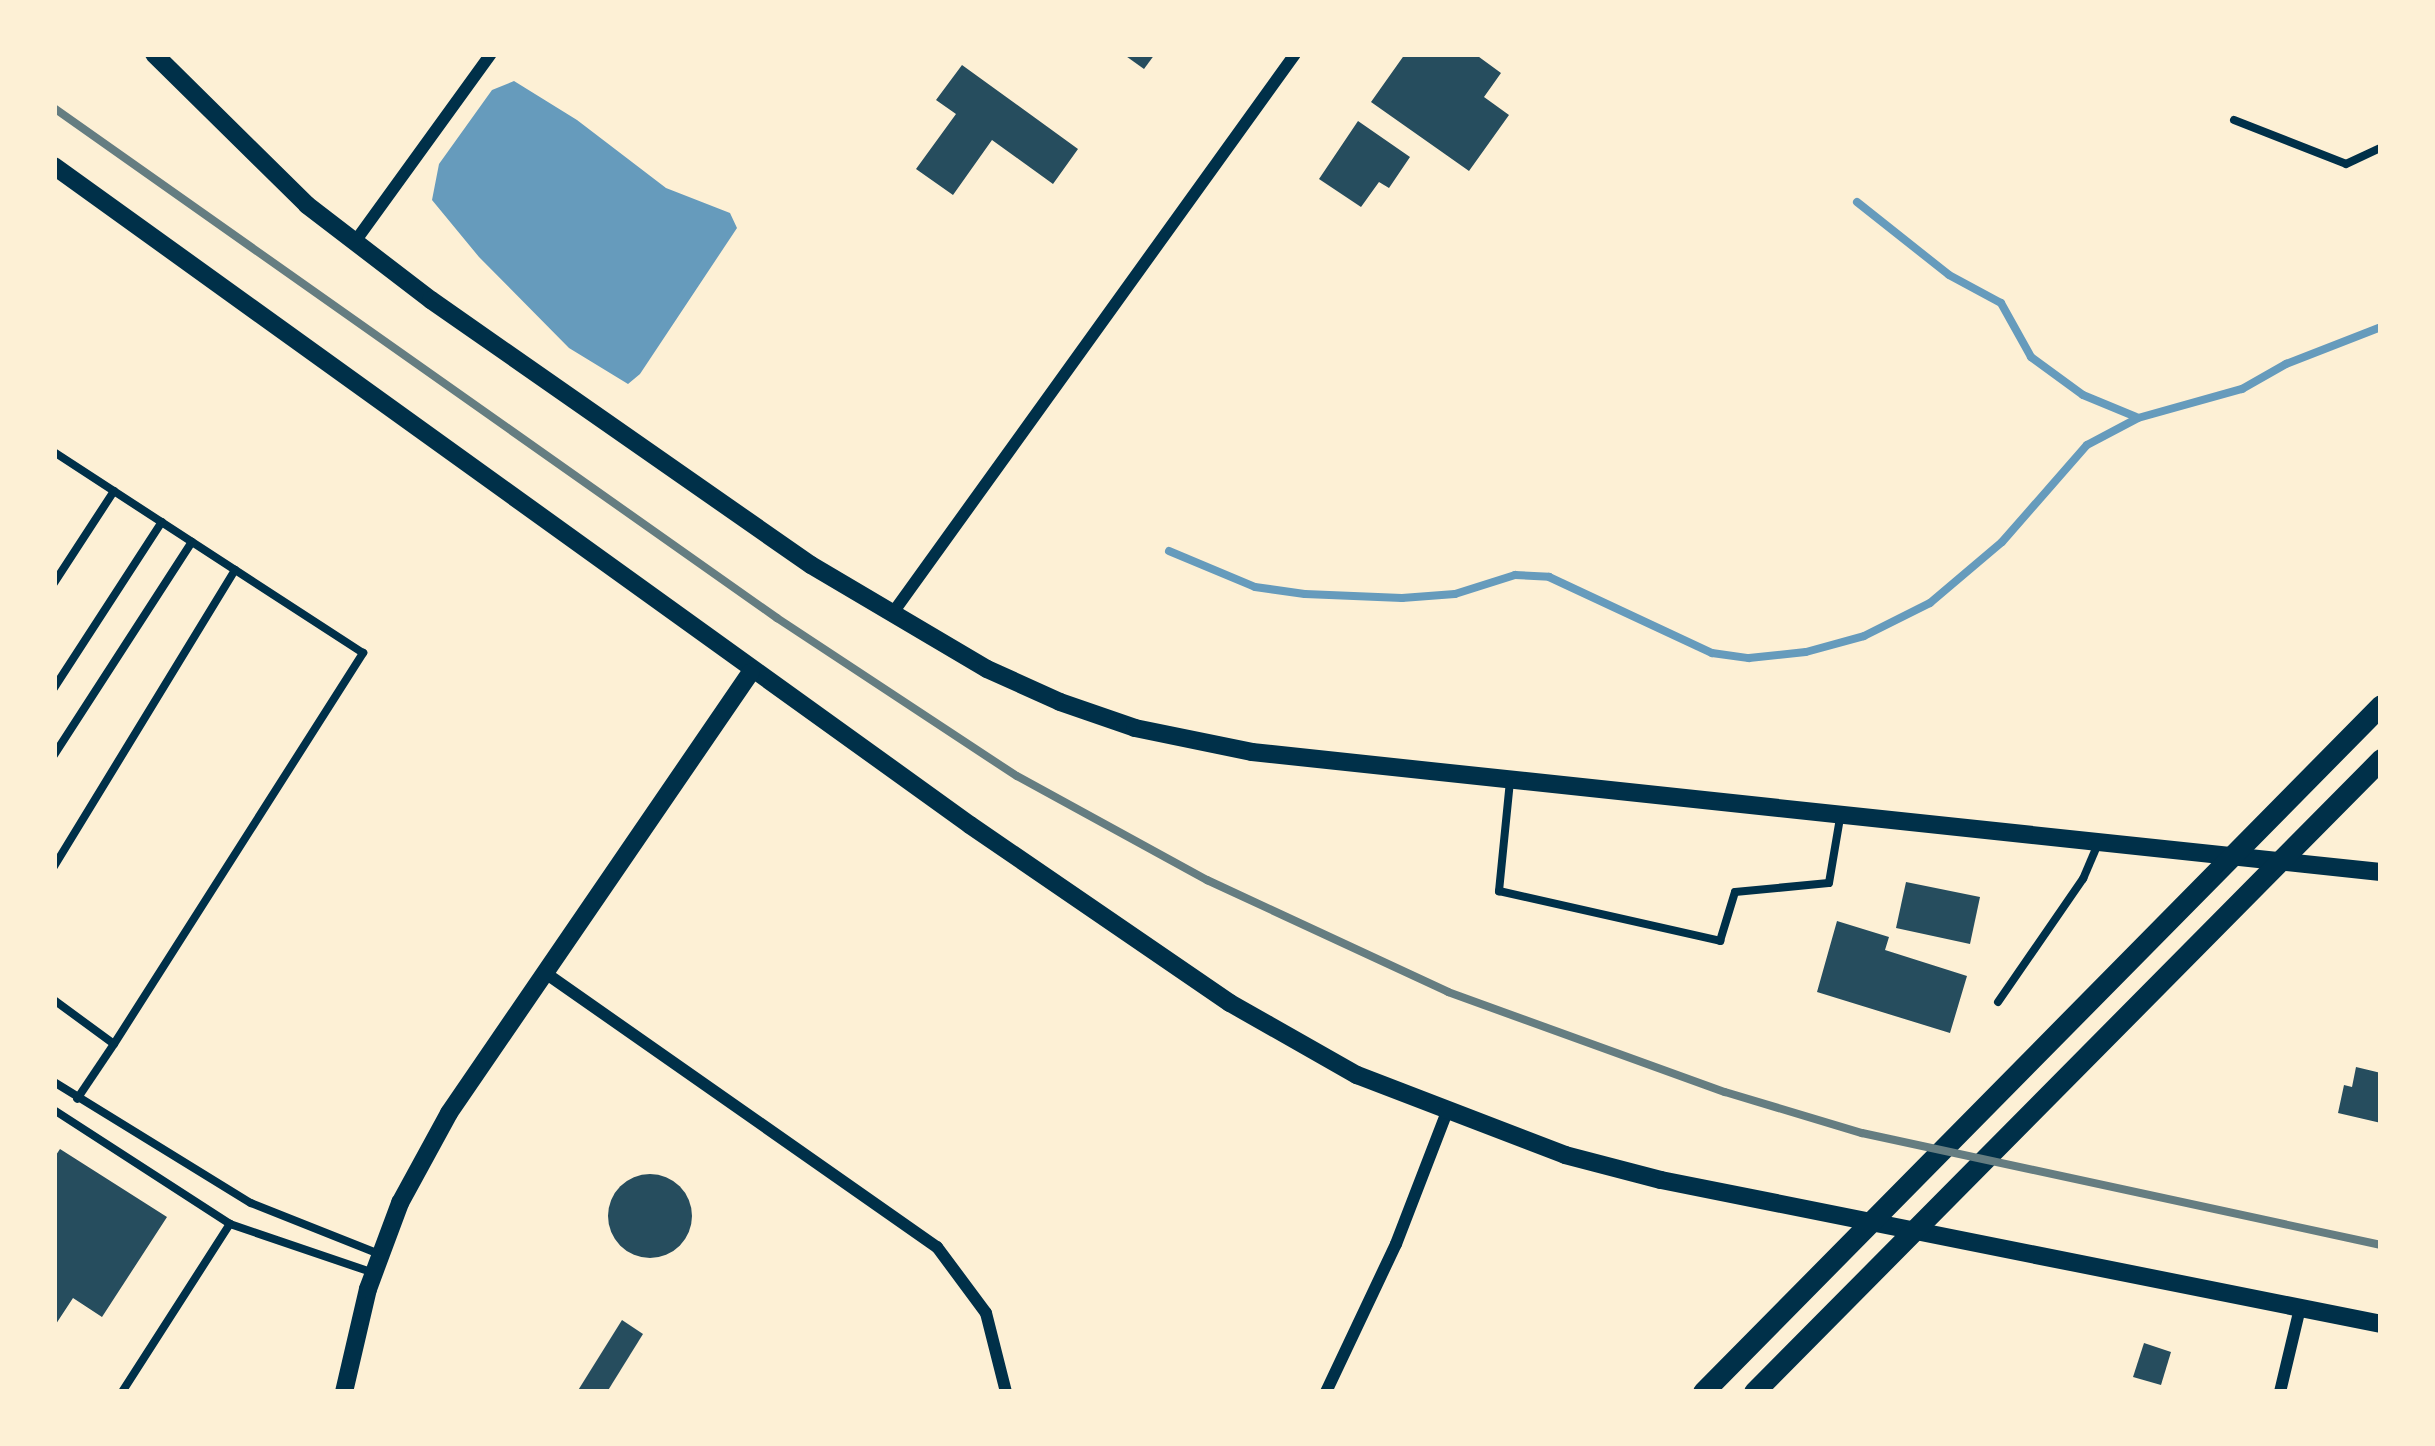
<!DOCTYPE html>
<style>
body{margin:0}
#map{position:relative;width:2435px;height:1446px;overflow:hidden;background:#fdf0d5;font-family:"Source Serif 4",serif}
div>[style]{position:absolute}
.water>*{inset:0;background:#669bbc}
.stream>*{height:8px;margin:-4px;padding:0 4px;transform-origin:4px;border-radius:4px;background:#669bbc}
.building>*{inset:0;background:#264d5e}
.round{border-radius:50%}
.service>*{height:8px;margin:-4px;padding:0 4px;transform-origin:4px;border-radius:4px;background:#003049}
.minor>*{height:12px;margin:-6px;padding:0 6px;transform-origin:6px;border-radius:6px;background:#003049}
.tertiary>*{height:18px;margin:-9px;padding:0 9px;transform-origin:9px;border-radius:9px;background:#003049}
.secondary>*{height:21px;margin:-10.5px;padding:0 10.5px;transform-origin:10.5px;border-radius:10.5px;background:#003049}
.rail>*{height:8px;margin:-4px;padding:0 4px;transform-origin:4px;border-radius:4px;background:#657d81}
span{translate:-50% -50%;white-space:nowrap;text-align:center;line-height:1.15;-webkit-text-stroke:9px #fdf0d5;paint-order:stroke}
.frame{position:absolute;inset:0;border:57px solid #fdf0d5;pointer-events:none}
</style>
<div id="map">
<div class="water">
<div style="clip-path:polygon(514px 81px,577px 120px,666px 188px,730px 213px,737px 228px,640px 374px,628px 384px,569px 348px,479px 257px,432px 200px,439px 164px,492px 90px)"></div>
</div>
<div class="stream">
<div style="left:1857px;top:202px;width:117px;rotate:38.4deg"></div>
<div style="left:1949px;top:275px;width:59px;rotate:28.3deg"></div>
<div style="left:2001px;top:303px;width:62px;rotate:60.9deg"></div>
<div style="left:2031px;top:357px;width:64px;rotate:36.2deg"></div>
<div style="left:2083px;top:395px;width:57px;rotate:22.5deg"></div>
<div style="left:1169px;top:551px;width:93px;rotate:22.7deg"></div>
<div style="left:1255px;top:587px;width:50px;rotate:8deg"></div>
<div style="left:1305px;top:594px;width:97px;rotate:2.4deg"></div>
<div style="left:1402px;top:598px;width:53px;rotate:-4.3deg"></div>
<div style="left:1455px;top:594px;width:63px;rotate:-17.6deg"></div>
<div style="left:1515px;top:575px;width:34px;rotate:3deg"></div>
<div style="left:1549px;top:577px;width:180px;rotate:25deg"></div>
<div style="left:1712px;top:653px;width:37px;rotate:8deg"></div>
<div style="left:1749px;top:658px;width:57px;rotate:-6deg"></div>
<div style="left:1806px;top:652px;width:60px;rotate:-15.4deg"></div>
<div style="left:1864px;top:636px;width:74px;rotate:-26.6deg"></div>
<div style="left:1930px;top:603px;width:94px;rotate:-40.3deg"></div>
<div style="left:2002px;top:542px;width:129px;rotate:-48.8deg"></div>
<div style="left:2087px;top:445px;width:58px;rotate:-27.9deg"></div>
<div style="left:2138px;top:418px;width:108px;rotate:-15.6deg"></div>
<div style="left:2242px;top:389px;width:51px;rotate:-29.6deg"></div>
<div style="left:2286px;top:364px;width:102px;rotate:-21.3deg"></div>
</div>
<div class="building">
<div style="clip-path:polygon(1123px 54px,1155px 54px,1144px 69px)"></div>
<div style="clip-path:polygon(1405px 54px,1475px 54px,1501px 73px,1484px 97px,1509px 115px,1469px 171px,1371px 102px)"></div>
<div style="clip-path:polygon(962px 65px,1078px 149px,1053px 184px,992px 140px,953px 195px,916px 169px,956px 114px,936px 100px)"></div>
<div style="clip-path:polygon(1358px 121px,1410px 157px,1389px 188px,1379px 182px,1361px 207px,1319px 179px)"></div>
<div style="clip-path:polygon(1906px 882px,1980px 897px,1970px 944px,1896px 928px)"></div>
<div style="clip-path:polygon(1837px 921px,1889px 937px,1885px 950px,1967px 976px,1950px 1033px,1817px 992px)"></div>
<div style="clip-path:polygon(2356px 1067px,2381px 1073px,2381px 1123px,2338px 1113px,2344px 1085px,2352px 1087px)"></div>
<div style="clip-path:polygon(60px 1149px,167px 1217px,102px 1317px,73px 1298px,54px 1327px,54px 1158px)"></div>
<div class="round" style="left:608px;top:1174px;width:84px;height:84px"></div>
<div style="clip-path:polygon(622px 1320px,643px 1334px,607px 1392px,577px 1392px)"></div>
<div style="clip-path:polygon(2144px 1343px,2171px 1352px,2161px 1385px,2133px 1377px)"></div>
</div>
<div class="service">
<div style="left:2234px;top:120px;width:120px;rotate:21.4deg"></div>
<div style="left:2346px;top:164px;width:38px;rotate:-25deg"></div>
<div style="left:54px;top:452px;width:216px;rotate:33.1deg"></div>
<div style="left:235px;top:570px;width:348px;rotate:121.4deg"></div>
<div style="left:54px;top:583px;width:110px;rotate:-56.9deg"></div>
<div style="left:54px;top:688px;width:198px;rotate:-57deg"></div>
<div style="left:54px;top:755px;width:254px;rotate:-57.1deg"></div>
<div style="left:1510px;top:781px;width:111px;rotate:95.7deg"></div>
<div style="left:1499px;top:891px;width:227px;rotate:12.7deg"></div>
<div style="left:1720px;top:941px;width:51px;rotate:-73deg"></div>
<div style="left:1735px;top:892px;width:94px;rotate:-5.5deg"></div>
<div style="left:1829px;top:883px;width:66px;rotate:-80.4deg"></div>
<div style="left:54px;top:1000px;width:74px;rotate:36.3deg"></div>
<div style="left:114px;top:1044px;width:66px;rotate:123.9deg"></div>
<div style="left:1998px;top:1002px;width:150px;rotate:-55.4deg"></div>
<div style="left:2083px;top:879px;width:39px;rotate:-67deg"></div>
<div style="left:114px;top:1044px;width:464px;rotate:-57.5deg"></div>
<div style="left:363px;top:653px;width:153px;rotate:-147deg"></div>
<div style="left:54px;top:1082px;width:231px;rotate:31.6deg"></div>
<div style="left:251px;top:1203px;width:138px;rotate:21.7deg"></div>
<div style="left:54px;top:1110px;width:210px;rotate:32.9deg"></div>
<div style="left:230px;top:1224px;width:149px;rotate:18.8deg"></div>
<div style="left:122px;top:1392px;width:200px;rotate:-57.3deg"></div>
</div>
<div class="minor">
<div style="left:354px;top:243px;width:233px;rotate:-54.1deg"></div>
<div style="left:892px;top:614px;width:690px;rotate:-54.26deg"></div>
<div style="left:544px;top:972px;width:480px;rotate:35deg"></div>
<div style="left:937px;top:1247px;width:82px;rotate:53.4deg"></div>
<div style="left:986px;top:1313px;width:81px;rotate:75.8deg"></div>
<div style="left:1326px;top:1392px;width:164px;rotate:-64.7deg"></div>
<div style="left:1396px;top:1244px;width:142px;rotate:-68.9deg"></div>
<div style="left:2280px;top:1392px;width:86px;rotate:-76.6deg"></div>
</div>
<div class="tertiary">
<div style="left:154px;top:54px;width:215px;rotate:44.6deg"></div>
<div style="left:307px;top:205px;width:156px;rotate:37.5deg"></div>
<div style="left:431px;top:300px;width:463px;rotate:34.9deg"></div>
<div style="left:811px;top:565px;width:204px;rotate:30.6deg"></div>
<div style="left:987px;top:669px;width:80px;rotate:24.3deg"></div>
<div style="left:1060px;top:702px;width:79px;rotate:19.1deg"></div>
<div style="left:1135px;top:728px;width:119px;rotate:11.6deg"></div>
<div style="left:1252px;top:752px;width:1135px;rotate:6.07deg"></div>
<div style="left:54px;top:166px;width:1128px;rotate:35.73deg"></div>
<div style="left:970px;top:825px;width:315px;rotate:34.4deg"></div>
<div style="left:1230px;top:1003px;width:146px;rotate:29.6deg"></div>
<div style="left:1357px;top:1075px;width:223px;rotate:21deg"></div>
<div style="left:1565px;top:1155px;width:99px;rotate:14.6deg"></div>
<div style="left:1661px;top:1180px;width:734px;rotate:11.31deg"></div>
<div style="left:344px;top:1392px;width:106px;rotate:-76.9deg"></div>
<div style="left:368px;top:1289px;width:92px;rotate:-69.6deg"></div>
<div style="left:400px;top:1203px;width:102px;rotate:-61.4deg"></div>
<div style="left:449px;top:1113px;width:534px;rotate:-55.6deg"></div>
</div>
<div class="secondary">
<div style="left:1703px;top:1392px;width:965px;rotate:-45.38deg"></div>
<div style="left:1754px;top:1392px;width:891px;rotate:-45.27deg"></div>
</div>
<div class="rail">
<div style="left:54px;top:108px;width:885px;rotate:35.2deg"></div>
<div style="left:777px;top:618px;width:287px;rotate:33.4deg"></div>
<div style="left:1017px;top:776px;width:217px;rotate:28.7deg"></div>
<div style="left:1207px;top:880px;width:266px;rotate:24.9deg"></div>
<div style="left:1448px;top:992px;width:294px;rotate:19.9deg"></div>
<div style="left:1725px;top:1092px;width:143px;rotate:16.7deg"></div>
<div style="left:1862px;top:1133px;width:531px;rotate:12.18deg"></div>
</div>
<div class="frame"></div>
</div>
